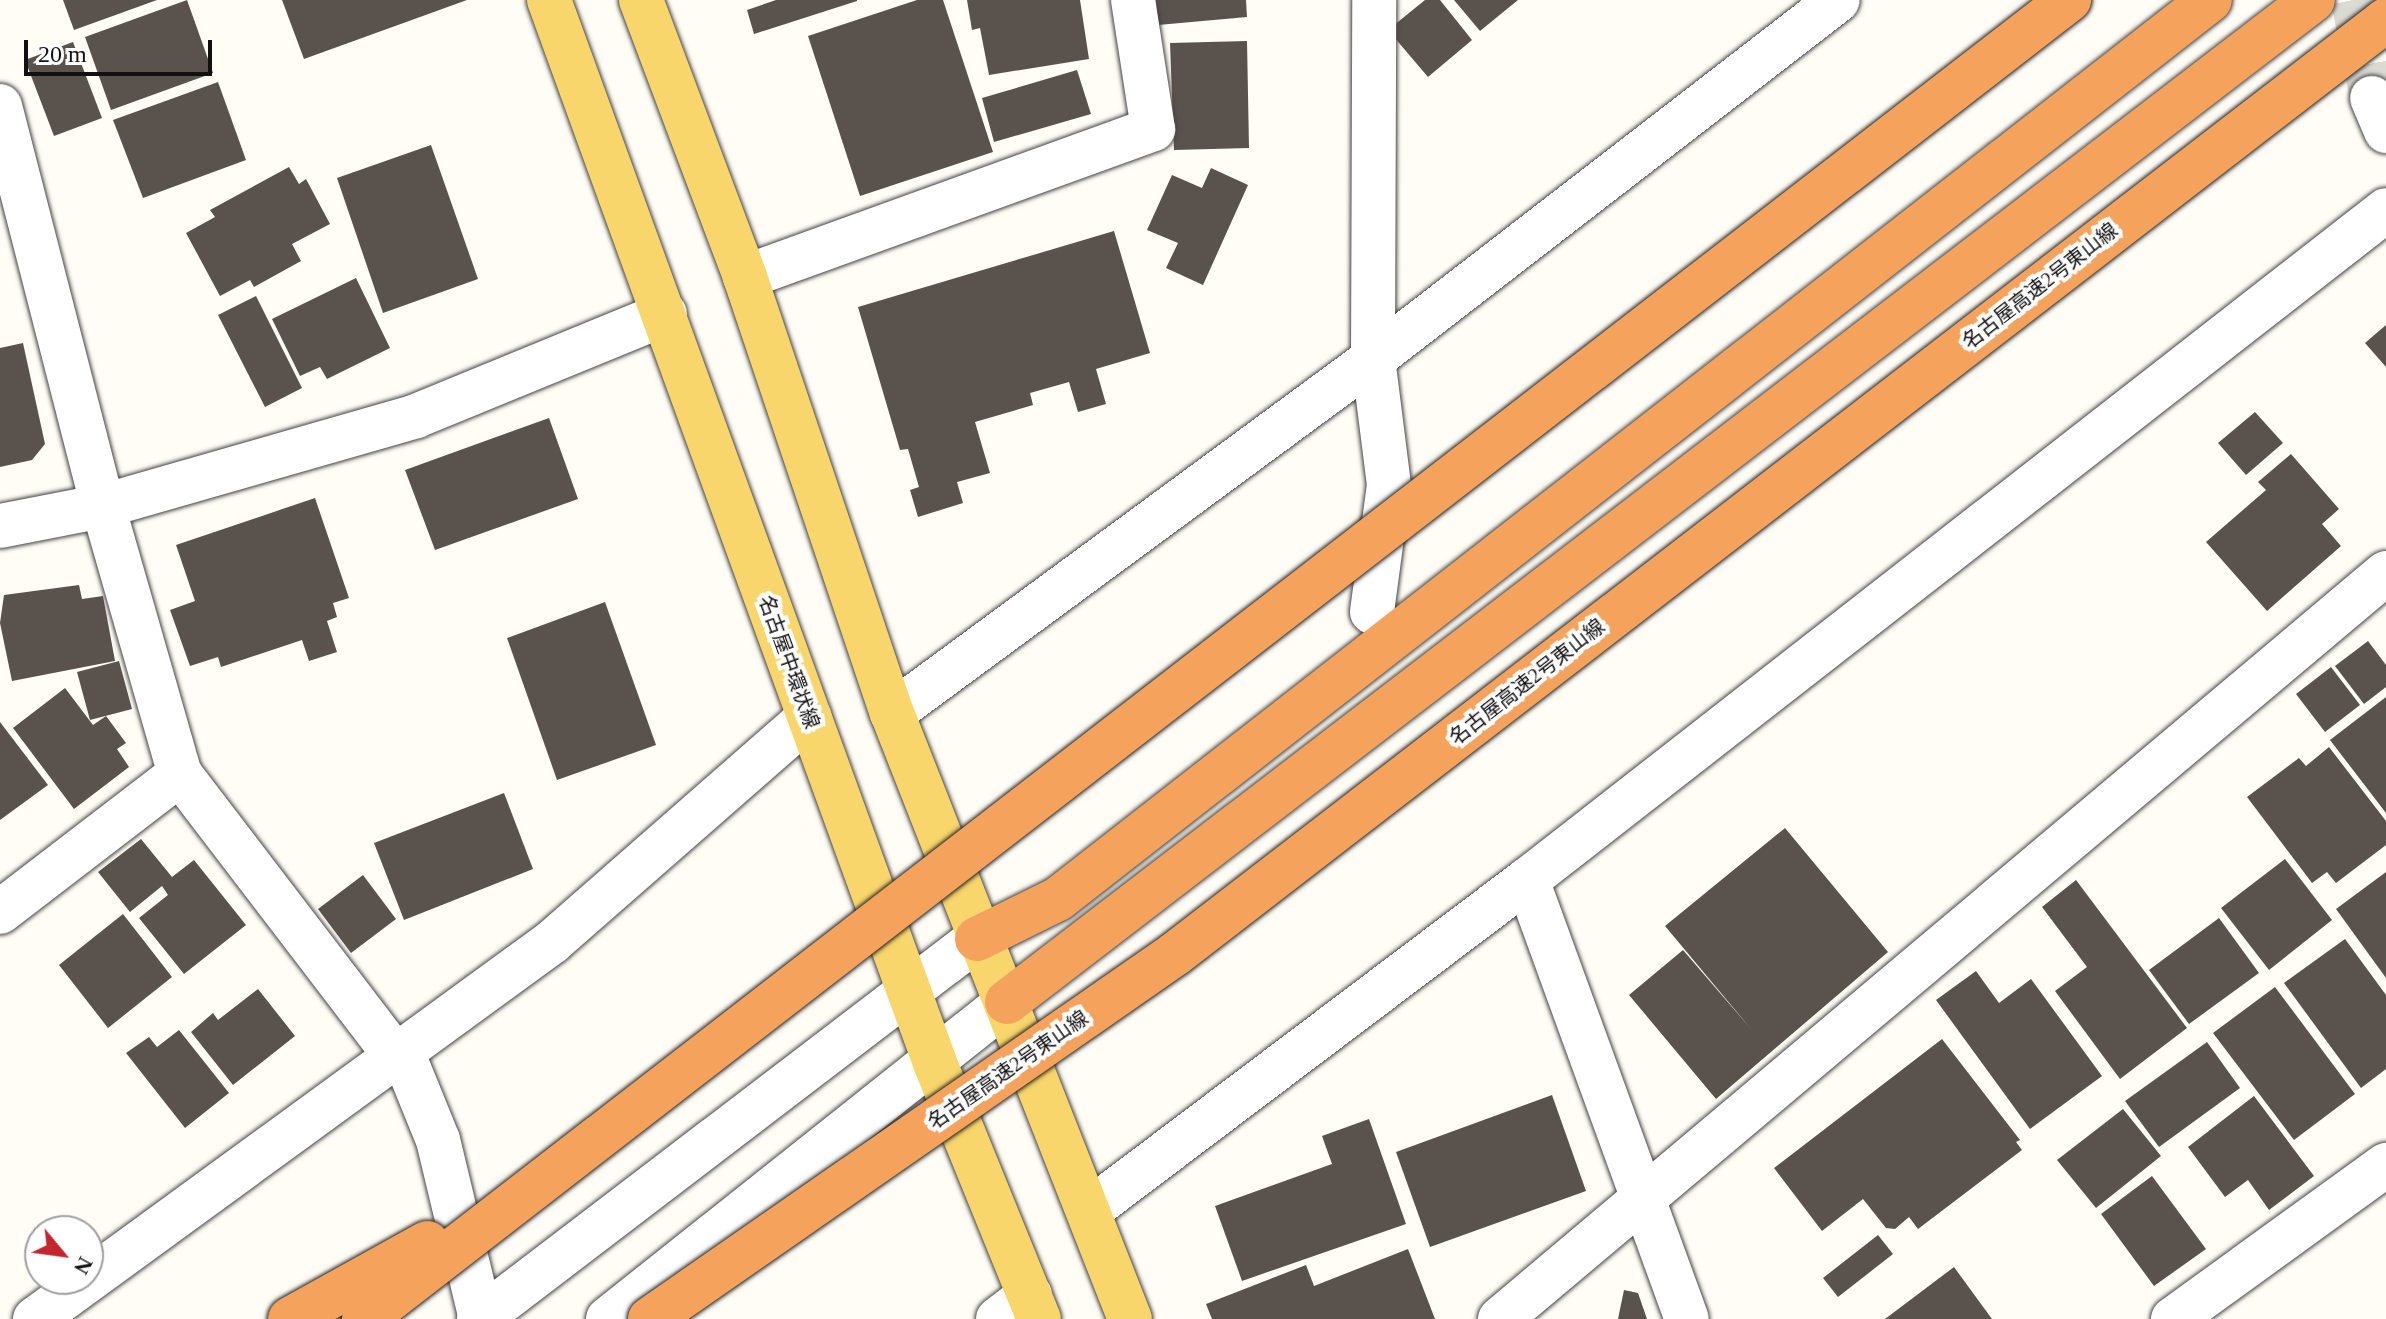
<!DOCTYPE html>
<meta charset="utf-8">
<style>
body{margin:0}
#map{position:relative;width:2386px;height:1319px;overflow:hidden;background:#fffdf5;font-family:"Times New Roman","Noto Sans JP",serif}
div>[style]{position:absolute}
.building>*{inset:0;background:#5a524d}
.minor-tunnel>*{height:44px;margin-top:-22px;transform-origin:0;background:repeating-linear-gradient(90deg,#dbdad3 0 44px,transparent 0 66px)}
.roads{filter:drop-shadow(0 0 2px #444) drop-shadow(0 0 2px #444)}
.minor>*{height:44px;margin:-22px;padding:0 22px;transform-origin:22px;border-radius:22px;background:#fff}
.major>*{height:44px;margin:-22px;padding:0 22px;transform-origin:22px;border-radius:22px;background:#f9d66b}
.highway>*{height:44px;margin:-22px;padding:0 22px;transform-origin:22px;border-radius:22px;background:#f5a25d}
.bridges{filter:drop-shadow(0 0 2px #222) drop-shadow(0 0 2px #222)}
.highway-bridge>*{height:44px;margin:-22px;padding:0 22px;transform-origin:22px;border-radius:22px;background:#f5a25d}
span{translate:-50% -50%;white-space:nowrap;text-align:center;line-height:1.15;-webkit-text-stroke:8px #fff;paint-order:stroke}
.street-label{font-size:20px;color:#111}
.north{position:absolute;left:24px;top:1215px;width:80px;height:80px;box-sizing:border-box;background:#fff;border:2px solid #a0a0a0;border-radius:50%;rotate:119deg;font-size:22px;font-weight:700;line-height:32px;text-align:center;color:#111}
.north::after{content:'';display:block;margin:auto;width:28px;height:36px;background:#c4262e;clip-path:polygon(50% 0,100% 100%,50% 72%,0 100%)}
.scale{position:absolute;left:24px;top:40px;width:188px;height:36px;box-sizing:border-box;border:4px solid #111;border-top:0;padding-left:10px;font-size:24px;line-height:28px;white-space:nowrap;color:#111;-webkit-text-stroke:6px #fff;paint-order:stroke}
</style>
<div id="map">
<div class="building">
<div style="clip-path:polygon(63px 0,157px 0,74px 30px)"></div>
<div style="clip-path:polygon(187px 0,213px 73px,111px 110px,85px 37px)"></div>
<div style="clip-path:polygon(282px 0,467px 0,304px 59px)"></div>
<div style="clip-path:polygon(776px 0,857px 0,857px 1px,754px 34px,747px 10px)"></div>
<div style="clip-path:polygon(917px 0,943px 0,993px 152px,860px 196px,808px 36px)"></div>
<div style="clip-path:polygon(967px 0,1080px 0,1089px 59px,989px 75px,980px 28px,972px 30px)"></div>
<div style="clip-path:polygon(1156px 0,1246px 0,1247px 17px,1158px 25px)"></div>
<div style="clip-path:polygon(1425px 0,1440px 0,1472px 40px,1428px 77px,1388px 30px)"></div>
<div style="clip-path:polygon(1454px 0,1518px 0,1480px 31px)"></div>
<div style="clip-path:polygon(1247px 41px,1249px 148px,1174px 150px,1170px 43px)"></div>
<div style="clip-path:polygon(73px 42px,102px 118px,54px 136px,25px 60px)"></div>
<div style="clip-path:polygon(1077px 70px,1091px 114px,994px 142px,982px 98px)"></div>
<div style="clip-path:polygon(218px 82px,246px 160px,143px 198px,113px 120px)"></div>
<div style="clip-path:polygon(431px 145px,478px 279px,383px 313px,337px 178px)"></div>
<div style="clip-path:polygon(289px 167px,299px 184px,306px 179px,330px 224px,292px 244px,301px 261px,254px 287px,250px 280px,220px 296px,186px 233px,215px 217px,210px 210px)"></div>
<div style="clip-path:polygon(1211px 168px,1248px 185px,1203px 285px,1166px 268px,1178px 243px,1147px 230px,1172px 175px,1202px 188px)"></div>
<div style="clip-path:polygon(1114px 231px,1150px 353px,1096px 369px,1106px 404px,1078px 412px,1069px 382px,1030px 393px,1033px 405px,975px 422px,990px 473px,957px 482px,963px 503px,918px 517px,910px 490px,919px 487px,908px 449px,900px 450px,858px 307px)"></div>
<div style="clip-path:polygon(356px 278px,390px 348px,327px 379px,320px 367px,300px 376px,272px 319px)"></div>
<div style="clip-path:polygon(256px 296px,302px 388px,265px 407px,218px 315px)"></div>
<div style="clip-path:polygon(2386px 325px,2386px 367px,2365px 343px)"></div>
<div style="clip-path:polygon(23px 343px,45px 444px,32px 460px,0 467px,0 348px)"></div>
<div style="clip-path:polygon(2255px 412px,2283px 443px,2246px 475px,2218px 443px)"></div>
<div style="clip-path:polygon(549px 418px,578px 499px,435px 550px,405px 470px)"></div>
<div style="clip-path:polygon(2291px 454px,2339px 509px,2322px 524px,2341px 546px,2267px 611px,2206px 542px,2266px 490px,2258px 482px)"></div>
<div style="clip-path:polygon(315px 498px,349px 598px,333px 603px,337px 617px,327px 621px,337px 652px,309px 661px,302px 640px,221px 667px,218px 657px,190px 666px,170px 610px,195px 601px,176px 545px)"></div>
<div style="clip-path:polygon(79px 585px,82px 599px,103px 596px,115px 661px,12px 681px,0 623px,4px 595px)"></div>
<div style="clip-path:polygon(605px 602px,656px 745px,557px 780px,507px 638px)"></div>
<div style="clip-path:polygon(2368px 641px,2386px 665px,2386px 687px,2364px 704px,2335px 666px)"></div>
<div style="clip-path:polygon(119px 661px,132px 709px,90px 720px,77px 672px)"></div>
<div style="clip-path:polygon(2331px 667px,2360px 705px,2325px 732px,2296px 694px)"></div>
<div style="clip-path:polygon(65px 688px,93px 725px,106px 716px,126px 743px,117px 749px,129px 767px,74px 809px,13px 728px)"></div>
<div style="clip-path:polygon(2386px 697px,2386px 813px,2330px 740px)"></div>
<div style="clip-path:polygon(0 722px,48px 785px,0 820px)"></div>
<div style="clip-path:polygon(2329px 747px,2386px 821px,2386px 845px,2336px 883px,2327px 872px,2312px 883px,2247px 797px,2299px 758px,2306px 766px)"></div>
<div style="clip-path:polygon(504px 793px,533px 869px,404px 920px,374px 843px)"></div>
<div style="clip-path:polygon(1785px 828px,1888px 952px,1716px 1099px,1629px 995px,1683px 950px,1751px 1029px,1665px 926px)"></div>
<div style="clip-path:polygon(141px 839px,172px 877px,194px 860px,246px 925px,184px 974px,139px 918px,168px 895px,162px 886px,130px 912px,98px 872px)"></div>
<div style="clip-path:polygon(2285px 859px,2332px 920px,2269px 970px,2221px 908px)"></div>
<div style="clip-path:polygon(2386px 872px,2386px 978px,2336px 909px)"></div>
<div style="clip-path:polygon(363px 875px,396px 919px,351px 953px,318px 909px)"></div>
<div style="clip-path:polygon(2076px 880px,2187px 1028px,2120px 1079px,2055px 991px,2087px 967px,2042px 907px)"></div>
<div style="clip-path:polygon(123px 914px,172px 977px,108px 1028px,59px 965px)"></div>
<div style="clip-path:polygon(2219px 918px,2259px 973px,2189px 1024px,2149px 970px)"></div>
<div style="clip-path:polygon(2345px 939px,2386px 995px,2386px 1069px,2361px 1088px,2284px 983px)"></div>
<div style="clip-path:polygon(1976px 971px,1999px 1003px,2031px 979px,2102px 1076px,2030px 1129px,1936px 1000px)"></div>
<div style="clip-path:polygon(2275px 987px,2355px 1094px,2294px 1140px,2213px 1033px)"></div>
<div style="clip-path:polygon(258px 989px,295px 1036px,233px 1085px,191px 1032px,213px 1013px,218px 1020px)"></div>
<div style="clip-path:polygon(179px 1030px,229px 1093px,185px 1128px,126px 1053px,149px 1037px,157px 1047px)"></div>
<div style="clip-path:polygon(1942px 1039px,2020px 1140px,2016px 1142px,2022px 1150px,1918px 1229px,1909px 1217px,1895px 1229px,1886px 1228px,1863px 1199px,1822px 1231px,1774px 1168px)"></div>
<div style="clip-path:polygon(2207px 1042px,2240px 1088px,2159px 1147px,2125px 1101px)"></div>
<div style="clip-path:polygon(1552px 1095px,1586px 1191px,1430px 1247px,1396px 1152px)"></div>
<div style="clip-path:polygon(2254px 1096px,2314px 1176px,2269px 1210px,2248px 1180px,2225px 1197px,2188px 1147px)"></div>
<div style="clip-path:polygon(2123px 1109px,2161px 1156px,2096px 1208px,2057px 1160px)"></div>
<div style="clip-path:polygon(1369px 1119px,1406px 1224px,1242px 1281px,1215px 1206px,1332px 1164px,1322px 1136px)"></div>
<div style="clip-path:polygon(2152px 1176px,2206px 1249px,2154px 1286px,2101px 1214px)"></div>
<div style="clip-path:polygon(1878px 1235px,1893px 1254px,1838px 1297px,1823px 1278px)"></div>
<div style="clip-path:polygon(1408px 1249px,1435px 1319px,1212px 1319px,1206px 1304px,1306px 1265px,1314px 1286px)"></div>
<div style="clip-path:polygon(1954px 1267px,1992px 1319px,1885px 1319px)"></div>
<div style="clip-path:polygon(1624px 1290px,1638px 1293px,1647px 1319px,1618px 1319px)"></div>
</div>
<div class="minor-tunnel">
<div style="left:2353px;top:0;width:100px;rotate:79deg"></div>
</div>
<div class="roads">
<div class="minor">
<div style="left:2372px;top:98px;width:36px;rotate:67deg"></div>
<div style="left:0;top:106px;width:413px;rotate:75.6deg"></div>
<div style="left:103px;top:506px;width:279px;rotate:74deg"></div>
<div style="left:180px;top:774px;width:352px;rotate:52.6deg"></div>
<div style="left:745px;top:277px;width:434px;rotate:-19.9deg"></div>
<div style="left:1153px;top:129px;width:131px;rotate:-98.8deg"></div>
<div style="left:0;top:526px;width:105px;rotate:-11deg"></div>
<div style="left:103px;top:506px;width:326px;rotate:-16deg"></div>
<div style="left:416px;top:416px;width:269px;rotate:-22.3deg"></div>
<div style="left:1372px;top:612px;width:128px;rotate:-82.4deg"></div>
<div style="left:1389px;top:485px;width:127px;rotate:-97.2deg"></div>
<div style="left:1373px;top:359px;width:359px;rotate:-89.8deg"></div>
<div style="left:892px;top:713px;width:597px;rotate:-36.35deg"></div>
<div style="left:1373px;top:359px;width:587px;rotate:-37.67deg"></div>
<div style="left:1527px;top:880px;width:467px;rotate:70deg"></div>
<div style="left:0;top:912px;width:227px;rotate:-37.5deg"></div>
<div style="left:401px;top:1049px;width:98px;rotate:67.9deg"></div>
<div style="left:438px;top:1140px;width:184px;rotate:76.5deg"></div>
<div style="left:1091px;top:1209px;width:546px;rotate:-37.04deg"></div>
<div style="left:1527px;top:880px;width:1089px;rotate:-37.95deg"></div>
<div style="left:35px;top:1319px;width:640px;rotate:-36.1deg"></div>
<div style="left:552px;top:942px;width:342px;rotate:-41.2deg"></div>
<div style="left:479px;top:1319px;width:626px;rotate:-37.35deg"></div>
<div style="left:608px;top:1319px;width:510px;rotate:-38.47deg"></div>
<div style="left:998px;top:1319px;width:40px;rotate:-37deg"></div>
<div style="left:1500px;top:1319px;width:1158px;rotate:-40.1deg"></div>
<div style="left:2173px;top:1319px;width:263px;rotate:-35.9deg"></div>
</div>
<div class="major">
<div style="left:549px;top:0;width:1131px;rotate:70.04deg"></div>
<div style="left:935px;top:1063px;width:276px;rotate:67.9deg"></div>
<div style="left:641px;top:0;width:296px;rotate:69.4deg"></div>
<div style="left:745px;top:277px;width:460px;rotate:71.4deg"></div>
<div style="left:892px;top:713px;width:651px;rotate:68.56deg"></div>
</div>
<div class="highway">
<div style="left:977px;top:939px;width:90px;rotate:-26.3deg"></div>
<div style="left:1058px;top:899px;width:1461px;rotate:-37.97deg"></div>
<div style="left:1007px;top:1002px;width:1646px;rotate:-37.5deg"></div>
</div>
</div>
<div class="bridges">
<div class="highway-bridge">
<div style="left:290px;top:1319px;width:157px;rotate:-29deg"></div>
<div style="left:364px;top:1319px;width:2156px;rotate:-37.73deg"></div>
<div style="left:650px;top:1319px;width:639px;rotate:-34.81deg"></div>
<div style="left:1175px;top:954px;width:1529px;rotate:-37.64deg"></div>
</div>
</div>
<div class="street-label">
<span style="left:2040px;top:286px;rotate:-38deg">名古屋高速2号東山線</span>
<span style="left:789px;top:662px;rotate:70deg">名古屋中環状線</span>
<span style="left:1527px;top:682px;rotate:-38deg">名古屋高速2号東山線</span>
<span style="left:1008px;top:1070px;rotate:-35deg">名古屋高速2号東山線</span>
</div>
<div class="north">N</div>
<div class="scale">20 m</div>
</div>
